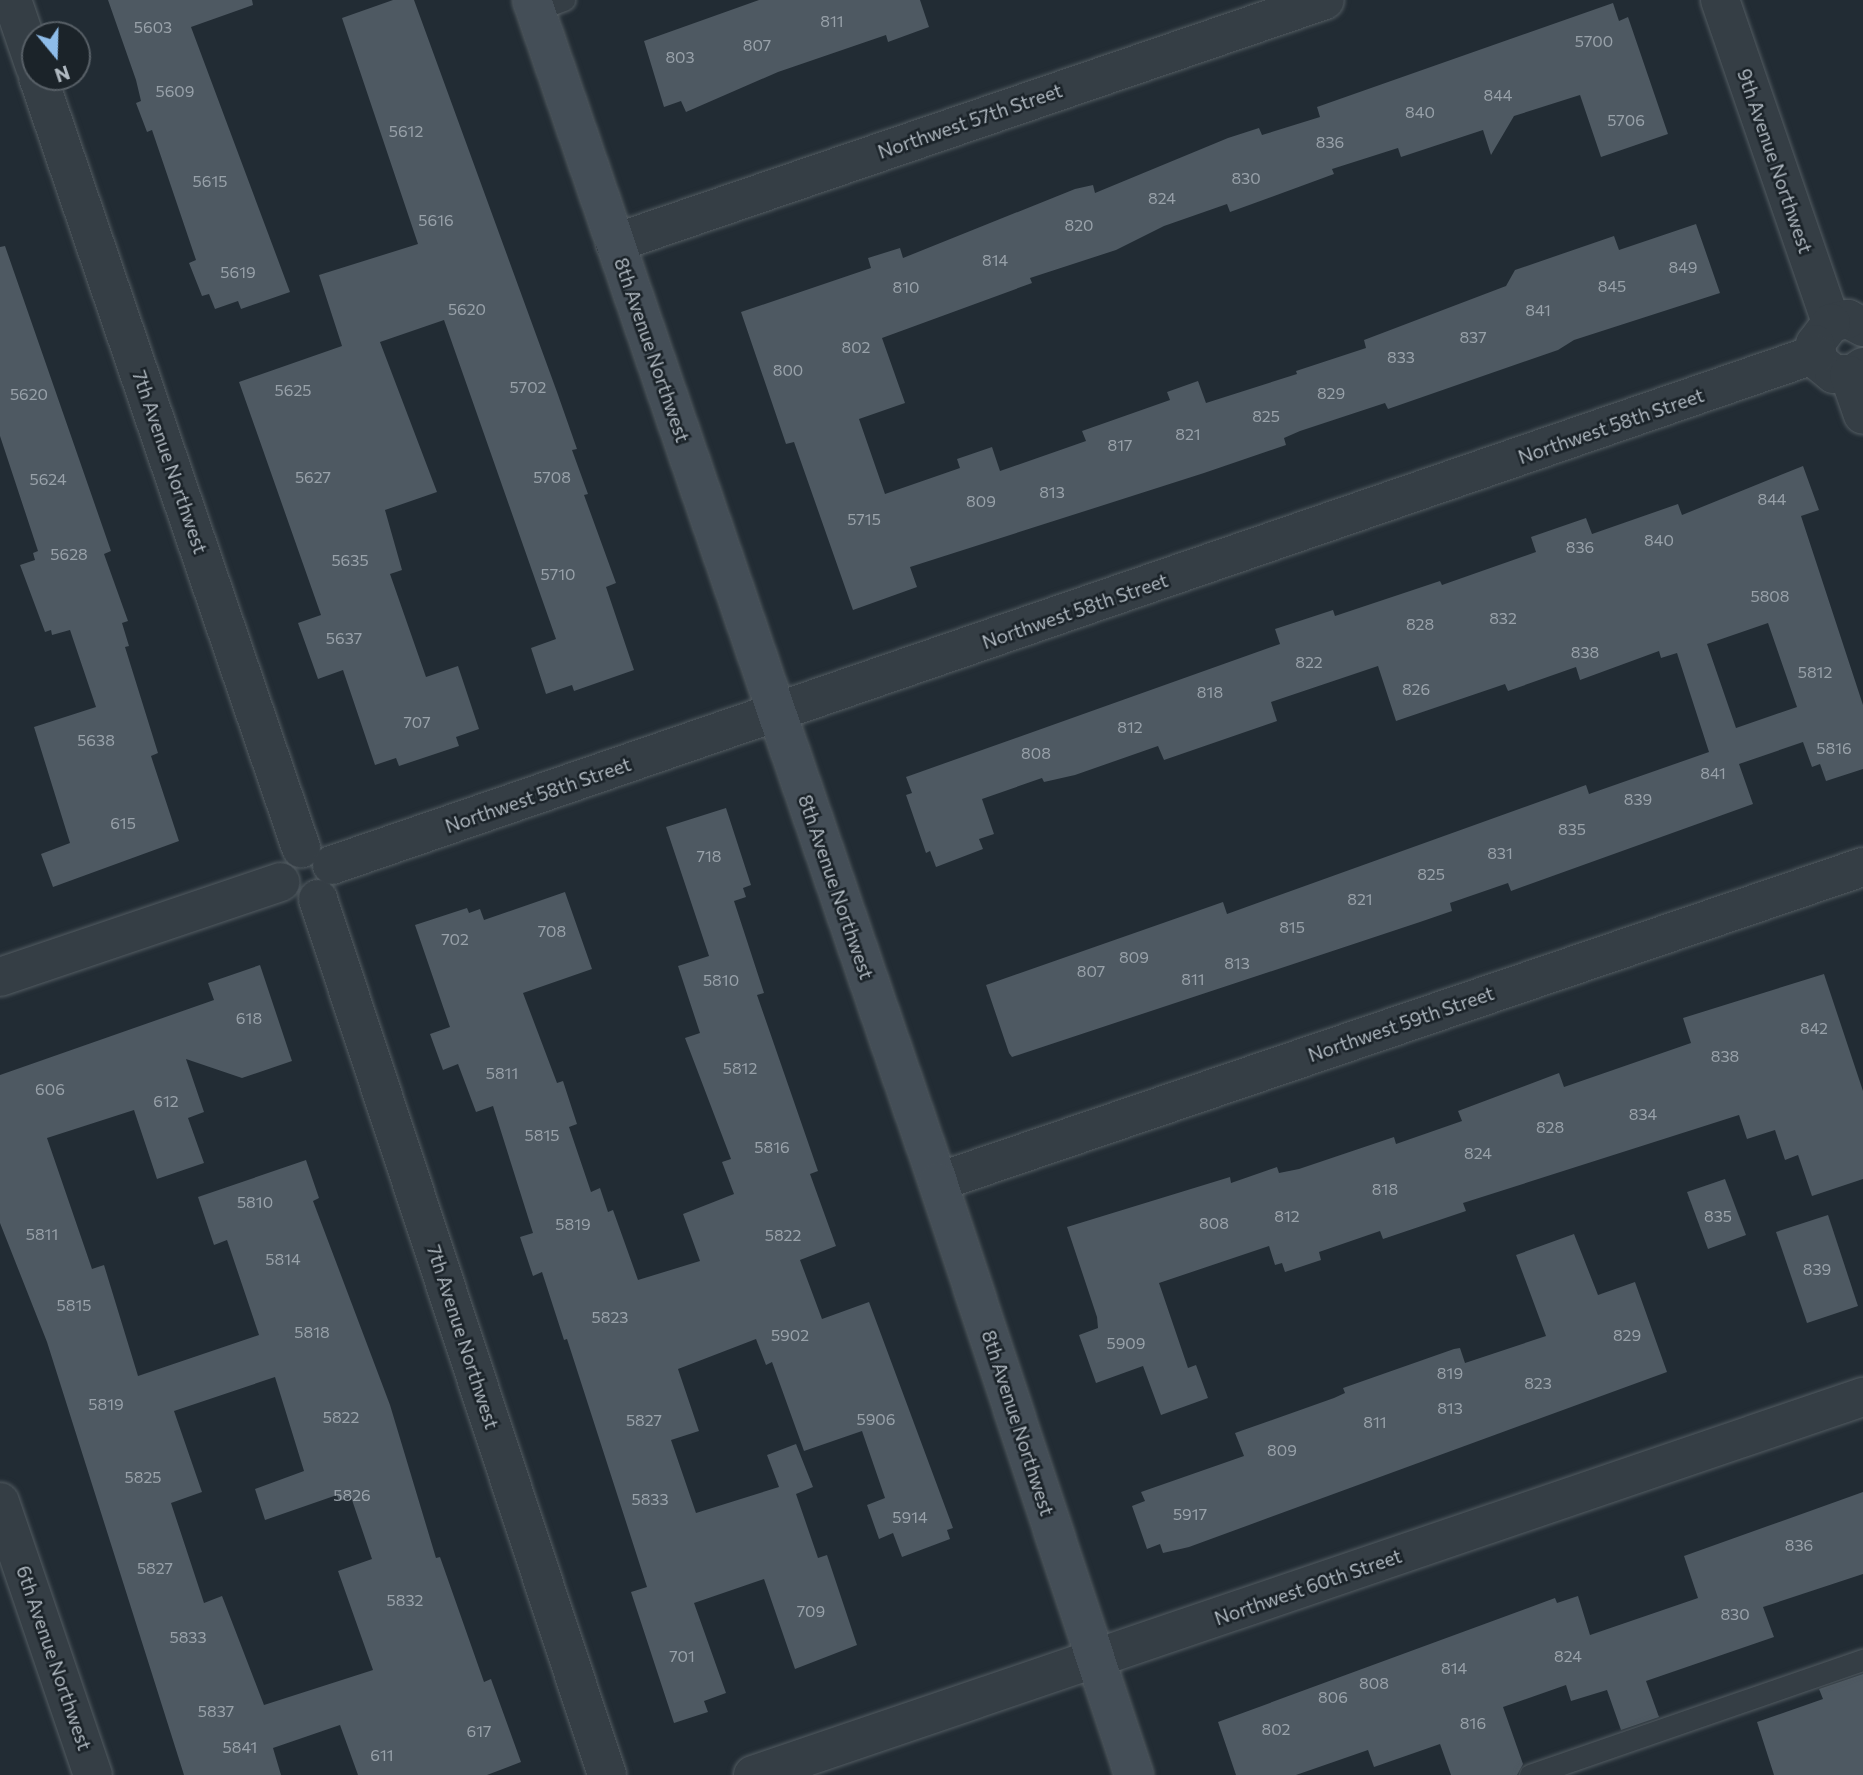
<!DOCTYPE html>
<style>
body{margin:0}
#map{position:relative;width:1863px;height:1775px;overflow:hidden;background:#222c34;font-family:Commissioner,sans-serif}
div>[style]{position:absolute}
.building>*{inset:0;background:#4e5962}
.roads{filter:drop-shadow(0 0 2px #535c62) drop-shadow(0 0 2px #535c62)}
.lane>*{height:21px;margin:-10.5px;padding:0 10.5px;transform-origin:10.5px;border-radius:10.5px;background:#353e45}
.street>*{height:38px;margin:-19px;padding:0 19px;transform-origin:19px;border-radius:19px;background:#353e45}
.secondary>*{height:38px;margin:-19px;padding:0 19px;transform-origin:19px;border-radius:19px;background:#444e57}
span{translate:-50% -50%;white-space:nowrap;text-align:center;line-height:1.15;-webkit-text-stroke:5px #1b2329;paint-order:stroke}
.number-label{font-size:16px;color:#98a1a9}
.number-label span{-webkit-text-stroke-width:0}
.street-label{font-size:19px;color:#b0b9c1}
.north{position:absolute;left:21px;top:21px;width:70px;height:70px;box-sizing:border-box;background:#1b2329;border:2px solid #575f66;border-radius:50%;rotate:161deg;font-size:19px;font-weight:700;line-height:28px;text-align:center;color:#b0b9c1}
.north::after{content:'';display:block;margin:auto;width:24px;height:32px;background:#8ebce9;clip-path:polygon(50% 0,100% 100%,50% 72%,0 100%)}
</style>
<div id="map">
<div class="building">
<div style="clip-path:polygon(108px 0,252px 0,253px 5px,191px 27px,290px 292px,241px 309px,238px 301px,215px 309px,209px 294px,202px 296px,189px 263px,196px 260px,152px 130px,147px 132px,136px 103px,141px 101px,136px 80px)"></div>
<div style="clip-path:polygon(393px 0,414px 0,557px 392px,577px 449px,572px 450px,588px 494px,584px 495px,616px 583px,606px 587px,634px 670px,574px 691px,572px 685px,546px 694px,531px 648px,556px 639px,444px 320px,380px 342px,437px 492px,385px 510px,402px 570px,390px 574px,426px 677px,458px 666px,479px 729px,456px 737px,459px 746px,399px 766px,396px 758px,375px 765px,343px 670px,318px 679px,298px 623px,321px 615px,239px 382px,342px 346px,319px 275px,418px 244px,342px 18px)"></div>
<div style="clip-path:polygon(759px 0,920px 0,929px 27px,888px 42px,886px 35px,778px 72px,686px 112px,681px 101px,664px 107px,644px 41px)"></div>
<div style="clip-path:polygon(1613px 3px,1619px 21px,1628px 17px,1668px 134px,1601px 157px,1580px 95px,1514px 116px,1491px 155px,1483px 130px,1401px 157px,1398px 148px,1332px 169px,1334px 174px,1230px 212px,1227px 204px,1164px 226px,1116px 250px,1030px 278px,1032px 283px,882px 338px,905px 403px,859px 419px,885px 494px,960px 468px,957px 459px,992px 447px,1000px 471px,1086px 441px,1082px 431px,1170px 400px,1167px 392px,1198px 381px,1206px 403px,1297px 374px,1296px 371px,1366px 348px,1364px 340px,1506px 286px,1515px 270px,1614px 236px,1619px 250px,1696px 224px,1720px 293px,1574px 340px,1558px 350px,1388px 409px,1385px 403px,1300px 431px,1284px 438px,1286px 445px,1204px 473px,910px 567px,917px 587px,853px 610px,794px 442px,786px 444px,741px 312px,871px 268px,868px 258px,900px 248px,903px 258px,1075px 189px,1093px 185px,1095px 193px,1228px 138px,1259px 128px,1262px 135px,1320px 117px,1317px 107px)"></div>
<div style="clip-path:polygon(5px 246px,111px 551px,104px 554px,128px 621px,122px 623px,129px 646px,125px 647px,158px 753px,151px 756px,179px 841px,53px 887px,41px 854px,70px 843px,34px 727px,96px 707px,70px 630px,52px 635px,51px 630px,45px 632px,20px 565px,35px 560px,33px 553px,38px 551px,0 436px,0 247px)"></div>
<div style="clip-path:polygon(evenodd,1803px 466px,1819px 510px,1801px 516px,1863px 705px,1863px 769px,1826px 781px,1820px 764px,1812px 767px,1803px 742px,1739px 764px,1753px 804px,1511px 891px,1508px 883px,1450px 903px,1452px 911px,1420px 922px,1012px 1057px,1009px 1053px,986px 985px,1223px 902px,1227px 914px,1586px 785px,1589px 794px,1709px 752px,1677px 653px,1661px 658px,1659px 651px,1580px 680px,1576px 667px,1508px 691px,1505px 684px,1396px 721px,1378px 666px,1271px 702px,1277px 721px,1164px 760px,1158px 746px,1075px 775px,1044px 782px,1042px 778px,982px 799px,994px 834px,979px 839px,983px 849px,936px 867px,930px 851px,926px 853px,906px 795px,912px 793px,906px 777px,1280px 644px,1275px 629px,1333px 610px,1335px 616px,1440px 581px,1442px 585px,1536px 552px,1531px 537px,1586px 518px,1592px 534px,1678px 504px,1682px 515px,1803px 466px,1768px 623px,1797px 707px,1736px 728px,1707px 644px,1768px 623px)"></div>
<div style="clip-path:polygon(726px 808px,751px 885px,743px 888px,746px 897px,734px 901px,764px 993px,757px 995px,818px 1171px,810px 1174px,836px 1246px,800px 1260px,822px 1319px,869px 1302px,953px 1528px,947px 1530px,950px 1539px,902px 1557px,893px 1533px,879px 1539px,867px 1505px,885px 1498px,862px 1431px,804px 1451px,772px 1362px,766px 1365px,756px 1339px,678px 1369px,699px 1431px,671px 1440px,696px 1513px,779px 1487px,767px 1455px,796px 1444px,813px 1487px,796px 1494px,818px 1558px,827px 1555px,857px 1645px,795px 1669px,764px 1579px,694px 1603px,726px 1693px,704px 1701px,708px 1712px,674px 1723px,631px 1592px,647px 1587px,567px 1339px,564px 1340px,542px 1272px,533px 1276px,520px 1237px,533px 1233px,493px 1106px,476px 1112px,458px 1064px,443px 1070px,430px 1034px,450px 1027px,415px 925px,467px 908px,469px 913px,480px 909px,484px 920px,565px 892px,592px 969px,523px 993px,557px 1083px,563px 1081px,577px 1124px,569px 1127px,591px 1192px,600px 1188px,608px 1212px,613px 1210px,638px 1280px,700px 1261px,683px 1214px,734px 1194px,722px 1162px,731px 1159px,685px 1038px,700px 1033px,678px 966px,709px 956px,666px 827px)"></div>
<div style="clip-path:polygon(evenodd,260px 965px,292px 1061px,242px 1078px,186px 1059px,204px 1112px,188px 1118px,204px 1163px,157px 1179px,134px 1110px,47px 1138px,92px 1269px,104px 1265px,138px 1376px,259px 1335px,227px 1240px,214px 1245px,198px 1197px,306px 1160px,319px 1198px,313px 1201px,390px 1405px,436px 1558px,440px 1557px,484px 1682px,491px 1679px,521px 1762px,487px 1775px,358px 1775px,340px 1725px,273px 1748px,281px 1775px,184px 1775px,47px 1342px,0 1223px,0 1075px,214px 1000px,208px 983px,260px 965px,275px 1377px,304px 1471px,255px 1489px,265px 1520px,337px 1495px,339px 1501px,351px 1497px,372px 1559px,338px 1571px,373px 1670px,264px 1705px,222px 1596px,204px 1603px,171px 1503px,202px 1492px,174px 1411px,275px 1377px)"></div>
<div style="clip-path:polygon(1824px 974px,1863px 1091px,1863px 1179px,1812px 1196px,1798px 1155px,1785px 1160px,1775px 1130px,1747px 1139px,1739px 1115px,1463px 1203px,1466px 1211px,1383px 1239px,1380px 1231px,1319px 1252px,1321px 1260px,1285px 1272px,1282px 1263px,1275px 1265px,1269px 1246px,1159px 1283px,1188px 1368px,1196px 1365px,1208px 1398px,1161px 1415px,1143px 1366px,1096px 1383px,1079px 1335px,1098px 1328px,1097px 1317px,1067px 1227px,1230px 1177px,1231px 1183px,1277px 1167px,1279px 1173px,1299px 1169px,1394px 1137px,1396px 1144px,1462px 1121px,1458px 1111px,1559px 1073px,1564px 1087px,1691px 1043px,1683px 1018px)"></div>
<div style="clip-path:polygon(1725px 1179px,1746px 1235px,1708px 1249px,1687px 1192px)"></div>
<div style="clip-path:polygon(1828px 1215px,1858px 1306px,1807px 1323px,1776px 1232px)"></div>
<div style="clip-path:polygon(1574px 1234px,1598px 1295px,1635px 1282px,1667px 1372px,1189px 1547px,1163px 1553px,1160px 1544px,1147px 1549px,1132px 1506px,1145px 1501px,1141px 1492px,1244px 1456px,1235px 1433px,1334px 1398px,1345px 1393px,1343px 1388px,1454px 1349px,1460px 1348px,1465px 1363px,1546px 1336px,1516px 1255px)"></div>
<div style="clip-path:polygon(1863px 1492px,1863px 1574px,1763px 1607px,1774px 1637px,1646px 1681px,1659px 1717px,1621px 1730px,1607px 1690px,1571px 1701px,1566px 1685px,1503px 1707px,1523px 1764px,1517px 1775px,1451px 1775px,1440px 1744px,1374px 1767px,1368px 1750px,1296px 1775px,1236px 1775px,1218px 1722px,1555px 1598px,1557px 1603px,1578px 1596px,1590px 1635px,1698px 1598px,1684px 1556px)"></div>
<div style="clip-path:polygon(1863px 1674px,1863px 1775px,1774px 1775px,1757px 1722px,1823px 1699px,1819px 1689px)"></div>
</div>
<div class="roads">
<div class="lane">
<div style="left:536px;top:10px;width:30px;rotate:-20deg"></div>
<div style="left:1530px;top:1775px;width:352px;rotate:-19.1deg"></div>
</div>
<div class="street">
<div style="left:12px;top:0;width:71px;rotate:71.1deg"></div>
<div style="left:1720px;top:0;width:342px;rotate:71deg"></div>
<div style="left:38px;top:77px;width:815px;rotate:71.16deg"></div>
<div style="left:615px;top:243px;width:750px;rotate:-18.89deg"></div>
<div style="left:1863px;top:327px;width:17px;rotate:-152deg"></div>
<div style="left:1848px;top:319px;width:17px;rotate:167deg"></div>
<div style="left:1831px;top:323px;width:26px;rotate:127deg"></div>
<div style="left:1815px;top:344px;width:18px;rotate:77deg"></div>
<div style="left:1819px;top:362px;width:19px;rotate:39deg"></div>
<div style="left:1834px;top:374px;width:19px"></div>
<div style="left:1853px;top:374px;width:12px;rotate:-35deg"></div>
<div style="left:1849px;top:375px;width:42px;rotate:70.7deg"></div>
<div style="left:332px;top:865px;width:1570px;rotate:-19deg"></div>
<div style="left:318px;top:899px;width:922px;rotate:71.74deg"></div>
<div style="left:0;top:977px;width:296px;rotate:-18.7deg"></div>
<div style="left:938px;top:1182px;width:977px;rotate:-18.81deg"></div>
<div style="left:0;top:1502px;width:288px;rotate:71.2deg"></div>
<div style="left:753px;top:1775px;width:1173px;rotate:-18.81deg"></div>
</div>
<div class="secondary">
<div style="left:532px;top:0;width:1250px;rotate:71.04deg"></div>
<div style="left:938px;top:1182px;width:625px;rotate:71.71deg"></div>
</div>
</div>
<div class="number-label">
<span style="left:832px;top:21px">811</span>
<span style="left:153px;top:27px">5603</span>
<span style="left:1594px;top:41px">5700</span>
<span style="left:757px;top:45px">807</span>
<span style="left:680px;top:57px">803</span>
<span style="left:175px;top:91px">5609</span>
<span style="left:1498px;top:95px">844</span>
<span style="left:1420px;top:112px">840</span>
<span style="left:1626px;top:120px">5706</span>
<span style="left:406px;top:131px">5612</span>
<span style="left:1330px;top:142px">836</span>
<span style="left:1246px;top:178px">830</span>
<span style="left:210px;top:181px">5615</span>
<span style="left:1162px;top:198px">824</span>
<span style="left:436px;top:220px">5616</span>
<span style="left:1079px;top:225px">820</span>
<span style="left:995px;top:260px">814</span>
<span style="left:1683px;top:267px">849</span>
<span style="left:238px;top:272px">5619</span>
<span style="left:1612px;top:286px">845</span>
<span style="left:906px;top:287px">810</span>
<span style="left:467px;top:309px">5620</span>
<span style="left:1538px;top:310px">841</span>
<span style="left:1473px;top:337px">837</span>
<span style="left:856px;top:347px">802</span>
<span style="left:1401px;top:357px">833</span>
<span style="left:788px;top:370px">800</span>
<span style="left:528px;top:387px">5702</span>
<span style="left:293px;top:390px">5625</span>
<span style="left:1331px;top:393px">829</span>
<span style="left:29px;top:394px">5620</span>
<span style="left:1266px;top:416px">825</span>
<span style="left:1188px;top:434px">821</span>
<span style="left:1120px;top:445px">817</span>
<span style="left:313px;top:477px">5627</span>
<span style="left:552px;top:477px">5708</span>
<span style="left:48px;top:479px">5624</span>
<span style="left:1052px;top:492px">813</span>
<span style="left:1772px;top:499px">844</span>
<span style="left:981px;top:501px">809</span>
<span style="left:864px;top:519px">5715</span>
<span style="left:1659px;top:540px">840</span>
<span style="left:1580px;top:547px">836</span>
<span style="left:69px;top:554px">5628</span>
<span style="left:350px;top:560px">5635</span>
<span style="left:558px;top:574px">5710</span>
<span style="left:1770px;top:596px">5808</span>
<span style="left:1503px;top:618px">832</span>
<span style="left:1420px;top:624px">828</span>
<span style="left:344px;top:638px">5637</span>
<span style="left:1585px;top:652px">838</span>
<span style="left:1309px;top:662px">822</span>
<span style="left:1815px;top:672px">5812</span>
<span style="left:1416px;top:689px">826</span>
<span style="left:1210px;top:692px">818</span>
<span style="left:417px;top:722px">707</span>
<span style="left:1130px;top:727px">812</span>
<span style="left:96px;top:740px">5638</span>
<span style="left:1834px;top:748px">5816</span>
<span style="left:1036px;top:753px">808</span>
<span style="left:1713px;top:773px">841</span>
<span style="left:1638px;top:799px">839</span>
<span style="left:123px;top:823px">615</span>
<span style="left:1572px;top:829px">835</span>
<span style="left:1500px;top:853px">831</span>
<span style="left:709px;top:856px">718</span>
<span style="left:1431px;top:874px">825</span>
<span style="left:1360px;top:899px">821</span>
<span style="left:1292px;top:927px">815</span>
<span style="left:552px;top:931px">708</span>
<span style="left:455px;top:939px">702</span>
<span style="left:1134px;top:957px">809</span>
<span style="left:1237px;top:963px">813</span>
<span style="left:1091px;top:971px">807</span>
<span style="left:1193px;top:979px">811</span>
<span style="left:721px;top:980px">5810</span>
<span style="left:249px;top:1018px">618</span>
<span style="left:1814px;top:1028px">842</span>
<span style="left:1725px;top:1056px">838</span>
<span style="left:740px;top:1068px">5812</span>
<span style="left:502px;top:1073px">5811</span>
<span style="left:50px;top:1089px">606</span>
<span style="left:166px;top:1101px">612</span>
<span style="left:1643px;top:1114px">834</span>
<span style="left:1550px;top:1127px">828</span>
<span style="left:542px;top:1135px">5815</span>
<span style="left:772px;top:1147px">5816</span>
<span style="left:1478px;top:1153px">824</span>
<span style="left:1385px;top:1189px">818</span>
<span style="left:255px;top:1202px">5810</span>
<span style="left:1287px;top:1216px">812</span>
<span style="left:1718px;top:1216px">835</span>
<span style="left:1214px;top:1223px">808</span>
<span style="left:573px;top:1224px">5819</span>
<span style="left:42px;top:1234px">5811</span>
<span style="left:783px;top:1235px">5822</span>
<span style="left:283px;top:1259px">5814</span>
<span style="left:1817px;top:1269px">839</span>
<span style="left:74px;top:1305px">5815</span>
<span style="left:610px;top:1317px">5823</span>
<span style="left:312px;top:1332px">5818</span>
<span style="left:790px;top:1335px">5902</span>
<span style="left:1627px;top:1335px">829</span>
<span style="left:1126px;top:1343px">5909</span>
<span style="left:1450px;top:1373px">819</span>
<span style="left:1538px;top:1383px">823</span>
<span style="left:106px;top:1404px">5819</span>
<span style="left:1450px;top:1408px">813</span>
<span style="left:341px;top:1417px">5822</span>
<span style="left:876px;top:1419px">5906</span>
<span style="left:644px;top:1420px">5827</span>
<span style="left:1375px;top:1422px">811</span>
<span style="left:1282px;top:1450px">809</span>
<span style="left:143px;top:1477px">5825</span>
<span style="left:352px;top:1495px">5826</span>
<span style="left:650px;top:1499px">5833</span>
<span style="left:1190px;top:1514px">5917</span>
<span style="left:910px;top:1517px">5914</span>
<span style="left:1799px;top:1545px">836</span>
<span style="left:155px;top:1568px">5827</span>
<span style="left:405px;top:1600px">5832</span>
<span style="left:811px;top:1611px">709</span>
<span style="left:1735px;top:1614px">830</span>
<span style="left:188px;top:1637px">5833</span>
<span style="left:682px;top:1656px">701</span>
<span style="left:1568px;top:1656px">824</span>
<span style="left:1454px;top:1668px">814</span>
<span style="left:1374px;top:1683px">808</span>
<span style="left:1333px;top:1697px">806</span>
<span style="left:216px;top:1711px">5837</span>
<span style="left:1473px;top:1723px">816</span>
<span style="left:1276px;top:1729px">802</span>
<span style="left:479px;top:1731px">617</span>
<span style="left:240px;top:1747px">5841</span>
<span style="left:382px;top:1755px">611</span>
</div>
<div class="street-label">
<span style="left:970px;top:121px;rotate:-19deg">Northwest 57th Street</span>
<span style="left:1775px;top:161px;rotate:71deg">9th Avenue Northwest</span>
<span style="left:652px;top:350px;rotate:71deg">8th Avenue Northwest</span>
<span style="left:1611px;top:426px;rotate:-19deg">Northwest 58th Street</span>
<span style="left:170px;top:462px;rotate:71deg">7th Avenue Northwest</span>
<span style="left:1075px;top:611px;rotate:-19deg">Northwest 58th Street</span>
<span style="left:538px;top:795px;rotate:-19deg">Northwest 58th Street</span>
<span style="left:836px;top:887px;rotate:71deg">8th Avenue Northwest</span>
<span style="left:1401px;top:1024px;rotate:-19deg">Northwest 59th Street</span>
<span style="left:463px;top:1337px;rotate:72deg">7th Avenue Northwest</span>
<span style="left:1018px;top:1423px;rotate:72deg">8th Avenue Northwest</span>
<span style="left:1308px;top:1587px;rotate:-19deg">Northwest 60th Street</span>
<span style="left:54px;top:1658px;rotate:71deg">6th Avenue Northwest</span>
</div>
<div class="north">N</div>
</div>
